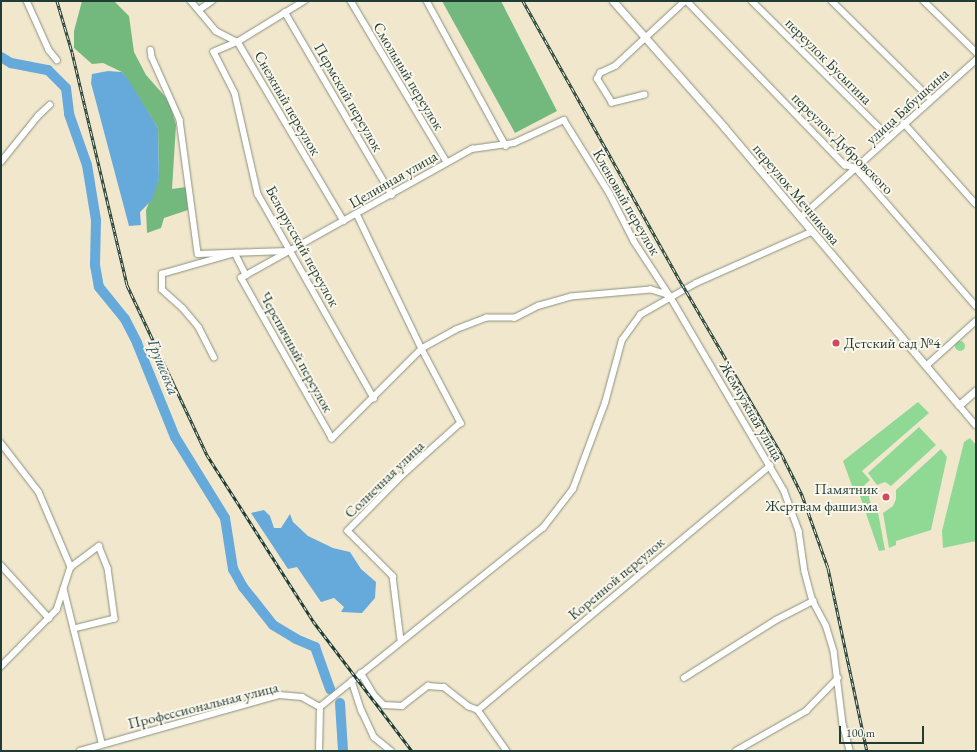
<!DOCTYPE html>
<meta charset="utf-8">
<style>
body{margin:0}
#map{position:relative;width:977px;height:752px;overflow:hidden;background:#f1e7cc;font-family:"EB Garamond",serif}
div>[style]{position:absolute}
.green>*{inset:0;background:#8fd995}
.round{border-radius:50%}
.forest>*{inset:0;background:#73b97e}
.water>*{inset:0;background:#66aadb}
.river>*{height:10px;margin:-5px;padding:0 5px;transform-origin:5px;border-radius:5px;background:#66aadb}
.roads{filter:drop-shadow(0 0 1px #889280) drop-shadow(0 0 1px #889280)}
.minor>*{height:5.5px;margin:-2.75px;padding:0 2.75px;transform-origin:2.75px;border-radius:2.75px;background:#fff}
.tertiary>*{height:7px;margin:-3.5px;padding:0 3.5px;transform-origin:3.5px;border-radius:3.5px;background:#fff}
.rail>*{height:3px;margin-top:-1.5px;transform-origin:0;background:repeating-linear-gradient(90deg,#fbf7ec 0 4.5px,#1f3d34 0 9px);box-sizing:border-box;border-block:1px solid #1f3d34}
.dots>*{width:11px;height:11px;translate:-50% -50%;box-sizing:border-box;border:2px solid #fbf7ec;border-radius:50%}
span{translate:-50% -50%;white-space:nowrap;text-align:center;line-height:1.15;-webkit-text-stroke:4px #fbf7ec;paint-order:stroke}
.street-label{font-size:15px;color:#1f3d34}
.poi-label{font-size:15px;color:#1f3d34}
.left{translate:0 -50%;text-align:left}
.right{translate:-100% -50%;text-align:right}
.water-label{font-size:16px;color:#345e66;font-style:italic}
.frame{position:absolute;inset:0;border:2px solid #1f3d34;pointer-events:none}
.scale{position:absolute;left:839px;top:726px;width:85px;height:18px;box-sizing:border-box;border:2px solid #1f3d34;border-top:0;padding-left:5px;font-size:12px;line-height:14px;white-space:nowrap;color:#1f3d34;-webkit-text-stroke:3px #fbf7ec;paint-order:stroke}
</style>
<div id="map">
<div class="green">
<div class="round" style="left:955px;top:341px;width:10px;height:10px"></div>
<div style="clip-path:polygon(918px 402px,929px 413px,862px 471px,870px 480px,855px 494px,843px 461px)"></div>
<div style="clip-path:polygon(919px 427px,936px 445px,891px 486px,885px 482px,877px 485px,868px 473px)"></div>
<div style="clip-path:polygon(970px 438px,976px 445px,976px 541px,943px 548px,942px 531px,964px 442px)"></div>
<div style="clip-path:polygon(941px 449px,947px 457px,931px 530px,896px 541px,896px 545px,889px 548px,883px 513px,893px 506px,896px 499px,896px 490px)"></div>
<div style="clip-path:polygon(871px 486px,873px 489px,869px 497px,870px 502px,877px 507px,885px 550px,879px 551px,860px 496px)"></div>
</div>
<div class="forest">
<div style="clip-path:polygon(82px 1px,114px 1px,129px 16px,134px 52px,146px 75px,169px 101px,176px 125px,172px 189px,186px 187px,188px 210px,164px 218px,161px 228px,147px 233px,146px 210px,159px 178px,158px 128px,122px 72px,103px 63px,92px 64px,74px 48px,74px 31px)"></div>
<div style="clip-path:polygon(442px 1px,501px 1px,557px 111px,515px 133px)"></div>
</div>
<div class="water">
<div style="clip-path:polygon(108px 71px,122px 72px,129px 81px,158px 128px,159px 178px,152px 200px,140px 212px,141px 225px,129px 226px,91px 83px,92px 74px)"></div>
<div style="clip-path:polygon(264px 510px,270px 516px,274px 528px,281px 528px,290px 514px,293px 522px,308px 536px,333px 548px,350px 552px,361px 569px,376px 582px,375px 598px,362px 613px,341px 612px,344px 607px,334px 598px,321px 602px,297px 567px,288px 569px,251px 513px)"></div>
</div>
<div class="river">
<div style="left:1px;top:57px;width:12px;rotate:31deg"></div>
<div style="left:11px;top:63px;width:38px;rotate:11deg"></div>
<div style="left:48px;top:70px;width:25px;rotate:45deg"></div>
<div style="left:66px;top:88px;width:26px;rotate:83deg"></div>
<div style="left:69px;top:114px;width:54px;rotate:70.6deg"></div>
<div style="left:87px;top:165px;width:56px;rotate:80.7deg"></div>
<div style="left:96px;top:220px;width:45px;rotate:91.3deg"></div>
<div style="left:95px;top:265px;width:22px;rotate:80deg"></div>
<div style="left:99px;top:287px;width:41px;rotate:50.9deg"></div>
<div style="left:125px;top:319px;width:27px;rotate:63deg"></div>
<div style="left:137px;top:343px;width:101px;rotate:68deg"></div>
<div style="left:175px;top:437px;width:95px;rotate:58.3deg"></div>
<div style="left:225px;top:518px;width:52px;rotate:81.1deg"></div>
<div style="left:233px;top:569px;width:21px;rotate:61deg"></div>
<div style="left:243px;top:587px;width:48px;rotate:51.7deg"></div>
<div style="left:273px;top:625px;width:27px;rotate:31deg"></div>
<div style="left:296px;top:639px;width:21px;rotate:23deg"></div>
<div style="left:315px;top:647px;width:45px;rotate:70.3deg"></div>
<div style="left:340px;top:703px;width:48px;rotate:86.4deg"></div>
</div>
<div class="roads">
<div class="minor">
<div style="left:27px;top:1px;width:54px;rotate:65.8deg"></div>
<div style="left:49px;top:50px;width:13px;rotate:51deg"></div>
<div style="left:191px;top:1px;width:39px;rotate:50deg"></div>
<div style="left:216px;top:31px;width:25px;rotate:27deg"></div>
<div style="left:238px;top:42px;width:208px;rotate:59.4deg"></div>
<div style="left:305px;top:1px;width:79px;rotate:148.5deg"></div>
<div style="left:238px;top:42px;width:26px;rotate:157deg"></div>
<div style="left:214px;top:52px;width:46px;rotate:62.9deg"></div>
<div style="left:235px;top:93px;width:104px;rotate:77.2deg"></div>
<div style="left:258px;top:194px;width:235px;rotate:60.4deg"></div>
<div style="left:351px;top:1px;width:187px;rotate:59.2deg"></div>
<div style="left:427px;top:1px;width:165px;rotate:61.4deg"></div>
<div style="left:687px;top:1px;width:228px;rotate:46.1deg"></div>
<div style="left:845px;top:165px;width:11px;rotate:15deg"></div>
<div style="left:856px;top:168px;width:183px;rotate:49deg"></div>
<div style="left:752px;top:1px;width:193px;rotate:44.8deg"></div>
<div style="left:832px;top:1px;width:139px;rotate:44.7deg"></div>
<div style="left:924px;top:1px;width:73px;rotate:44.4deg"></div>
<div style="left:199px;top:10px;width:16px;rotate:-35deg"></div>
<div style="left:285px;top:12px;width:212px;rotate:59.7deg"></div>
<div style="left:151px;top:50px;width:7px;rotate:82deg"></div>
<div style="left:152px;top:57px;width:69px;rotate:66deg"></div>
<div style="left:180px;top:120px;width:135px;rotate:82.3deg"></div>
<div style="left:198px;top:254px;width:90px;rotate:-1.9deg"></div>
<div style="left:645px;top:95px;width:34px;rotate:166deg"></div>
<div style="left:612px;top:103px;width:28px;rotate:-122deg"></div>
<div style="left:597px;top:79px;width:7px;rotate:-63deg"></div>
<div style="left:600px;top:73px;width:17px;rotate:-25deg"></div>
<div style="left:615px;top:66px;width:96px;rotate:-42.9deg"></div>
<div style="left:904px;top:123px;width:108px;rotate:48.4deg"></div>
<div style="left:1px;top:162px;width:59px;rotate:-51.2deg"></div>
<div style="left:38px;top:116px;width:16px;rotate:-43deg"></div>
<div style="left:357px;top:214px;width:150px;rotate:64.3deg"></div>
<div style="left:422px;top:349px;width:84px;rotate:62.2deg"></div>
<div style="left:461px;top:423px;width:79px;rotate:138.1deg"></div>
<div style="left:402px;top:476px;width:77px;rotate:134.5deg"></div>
<div style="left:348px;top:531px;width:64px;rotate:45deg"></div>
<div style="left:393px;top:576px;width:64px;rotate:82.9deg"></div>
<div style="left:800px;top:218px;width:237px;rotate:-41.9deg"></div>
<div style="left:670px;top:296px;width:20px;rotate:-162deg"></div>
<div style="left:651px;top:290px;width:80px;rotate:175deg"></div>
<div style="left:571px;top:297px;width:33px;rotate:164deg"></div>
<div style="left:539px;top:306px;width:27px;rotate:153deg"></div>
<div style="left:515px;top:318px;width:28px;rotate:180deg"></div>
<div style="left:487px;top:318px;width:33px;rotate:159deg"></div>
<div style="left:456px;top:330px;width:39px;rotate:151deg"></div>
<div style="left:422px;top:349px;width:127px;rotate:135deg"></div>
<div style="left:332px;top:439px;width:185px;rotate:-119.5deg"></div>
<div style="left:241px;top:278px;width:265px;rotate:-29.2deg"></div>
<div style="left:472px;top:149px;width:42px;rotate:-8.1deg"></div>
<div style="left:514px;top:143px;width:55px;rotate:-24.7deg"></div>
<div style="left:564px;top:120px;width:87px;rotate:58.1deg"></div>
<div style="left:610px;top:194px;width:53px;rotate:62.9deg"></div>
<div style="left:634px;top:241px;width:66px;rotate:56.8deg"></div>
<div style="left:670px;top:296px;width:225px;rotate:59.6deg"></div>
<div style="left:784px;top:490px;width:44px;rotate:69.9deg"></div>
<div style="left:799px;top:531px;width:41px;rotate:81.7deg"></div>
<div style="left:805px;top:572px;width:30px;rotate:75deg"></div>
<div style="left:813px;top:601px;width:27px;rotate:62deg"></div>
<div style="left:826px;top:625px;width:27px;rotate:73deg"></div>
<div style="left:834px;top:651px;width:74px;rotate:83deg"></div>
<div style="left:843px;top:724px;width:28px;rotate:75deg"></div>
<div style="left:214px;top:358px;width:34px;rotate:-117deg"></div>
<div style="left:199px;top:328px;width:25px;rotate:-130deg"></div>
<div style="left:183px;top:309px;width:28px;rotate:-138deg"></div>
<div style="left:162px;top:290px;width:16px;rotate:-90deg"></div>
<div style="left:162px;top:274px;width:76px;rotate:-16deg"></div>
<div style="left:235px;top:253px;width:25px;rotate:63deg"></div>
<div style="left:926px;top:366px;width:67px;rotate:-42deg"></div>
<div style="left:959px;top:405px;width:26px;rotate:50deg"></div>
<div style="left:1px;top:443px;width:62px;rotate:52.2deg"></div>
<div style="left:39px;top:492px;width:82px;rotate:66.9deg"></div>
<div style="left:71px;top:567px;width:45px;rotate:108deg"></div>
<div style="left:57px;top:610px;width:80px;rotate:134.5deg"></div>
<div style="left:1px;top:565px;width:72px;rotate:47.8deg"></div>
<div style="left:71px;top:567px;width:35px;rotate:-37deg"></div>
<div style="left:99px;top:546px;width:24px;rotate:68deg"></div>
<div style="left:108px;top:568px;width:51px;rotate:82.2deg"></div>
<div style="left:115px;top:619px;width:42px;rotate:166.3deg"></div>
<div style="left:64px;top:589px;width:159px;rotate:76.1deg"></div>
<div style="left:361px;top:673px;width:26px;rotate:59deg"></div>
<div style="left:374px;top:695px;width:14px;rotate:45deg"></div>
<div style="left:384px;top:705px;width:18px;rotate:3deg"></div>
<div style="left:402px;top:706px;width:33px;rotate:-38deg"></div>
<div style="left:428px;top:686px;width:16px;rotate:4deg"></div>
<div style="left:444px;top:687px;width:31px;rotate:38deg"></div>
<div style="left:468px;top:706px;width:11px;rotate:22deg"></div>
<div style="left:478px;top:710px;width:50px;rotate:54.7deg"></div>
<div style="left:684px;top:678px;width:109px;rotate:-32.2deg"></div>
<div style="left:776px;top:620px;width:42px;rotate:-27.2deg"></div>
<div style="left:352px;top:681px;width:32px;rotate:72deg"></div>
<div style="left:362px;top:711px;width:29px;rotate:65deg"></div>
<div style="left:374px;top:737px;width:22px;rotate:39deg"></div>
<div style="left:478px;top:710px;width:381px;rotate:-39.9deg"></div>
<div style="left:80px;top:751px;width:207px;rotate:-15.7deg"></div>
<div style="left:279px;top:695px;width:23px;rotate:5deg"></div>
<div style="left:302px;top:697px;width:21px;rotate:29deg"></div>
<div style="left:320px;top:707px;width:286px;rotate:-38.8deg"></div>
<div style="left:543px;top:528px;width:49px;rotate:-52.4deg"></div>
<div style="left:573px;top:489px;width:92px;rotate:-69.6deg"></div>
<div style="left:605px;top:403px;width:65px;rotate:-74.9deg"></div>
<div style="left:622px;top:340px;width:31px;rotate:-54deg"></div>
<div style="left:640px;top:315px;width:64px;rotate:-29.7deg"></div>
<div style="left:696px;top:283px;width:126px;rotate:-23.9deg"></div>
<div style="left:319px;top:751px;width:44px;rotate:-88.7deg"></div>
<div style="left:736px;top:751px;width:81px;rotate:-29.7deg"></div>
<div style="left:806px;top:711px;width:46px;rotate:-45.9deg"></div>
</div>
<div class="tertiary">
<div style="left:613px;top:1px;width:168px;rotate:48.6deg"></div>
<div style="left:724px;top:127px;width:364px;rotate:49.8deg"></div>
<div style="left:959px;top:405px;width:23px;rotate:-41deg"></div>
</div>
</div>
<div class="rail">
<div style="left:57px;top:1px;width:53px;rotate:73.6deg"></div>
<div style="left:72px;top:52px;width:239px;rotate:76.7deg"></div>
<div style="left:127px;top:285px;width:188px;rotate:64.8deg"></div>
<div style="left:207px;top:455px;width:197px;rotate:57.4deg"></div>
<div style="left:313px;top:621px;width:163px;rotate:52.7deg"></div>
<div style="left:523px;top:1px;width:325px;rotate:60.7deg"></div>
<div style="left:682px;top:284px;width:198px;rotate:59.7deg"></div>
<div style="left:782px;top:455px;width:45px;rotate:63.4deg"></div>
<div style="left:802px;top:495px;width:77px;rotate:70.4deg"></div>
<div style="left:828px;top:568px;width:187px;rotate:78deg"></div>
</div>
<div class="dots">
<div style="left:836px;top:343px;background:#d1495b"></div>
<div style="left:886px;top:497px;background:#d1495b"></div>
</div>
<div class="street-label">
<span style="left:829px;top:61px;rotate:45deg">переулок Бусыгина</span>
<span style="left:409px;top:76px;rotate:59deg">Смольный переулок</span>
<span style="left:349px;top:97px;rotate:60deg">Пермский переулок</span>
<span style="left:288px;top:103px;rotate:60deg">Снежный переулок</span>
<span style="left:907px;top:106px;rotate:-42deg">улица Бабушкина</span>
<span style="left:843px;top:143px;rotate:45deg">переулок Дубровского</span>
<span style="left:393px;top:179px;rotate:-30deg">Целинная улица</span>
<span style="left:797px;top:194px;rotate:50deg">переулок Мечникова</span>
<span style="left:627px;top:202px;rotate:60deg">Кленовый переулок</span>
<span style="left:303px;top:246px;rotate:61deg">Белорусский переулок</span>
<span style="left:297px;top:352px;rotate:61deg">Черепичный переулок</span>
<span style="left:752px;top:411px;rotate:60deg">Жемчужная улица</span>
<span style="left:384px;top:479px;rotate:-44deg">Солнечная улица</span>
<span style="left:616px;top:578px;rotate:-40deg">Коренной переулок</span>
<span style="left:203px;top:705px;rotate:-14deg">Профессиональная улица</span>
</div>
<div class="poi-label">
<span class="left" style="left:844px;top:343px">Детский сад №4</span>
<span class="right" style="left:878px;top:497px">Памятник<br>Жертвам фашизма</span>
</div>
<div class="water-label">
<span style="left:163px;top:367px;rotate:68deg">Грушевка</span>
</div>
<div class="frame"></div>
<div class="scale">100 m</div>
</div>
